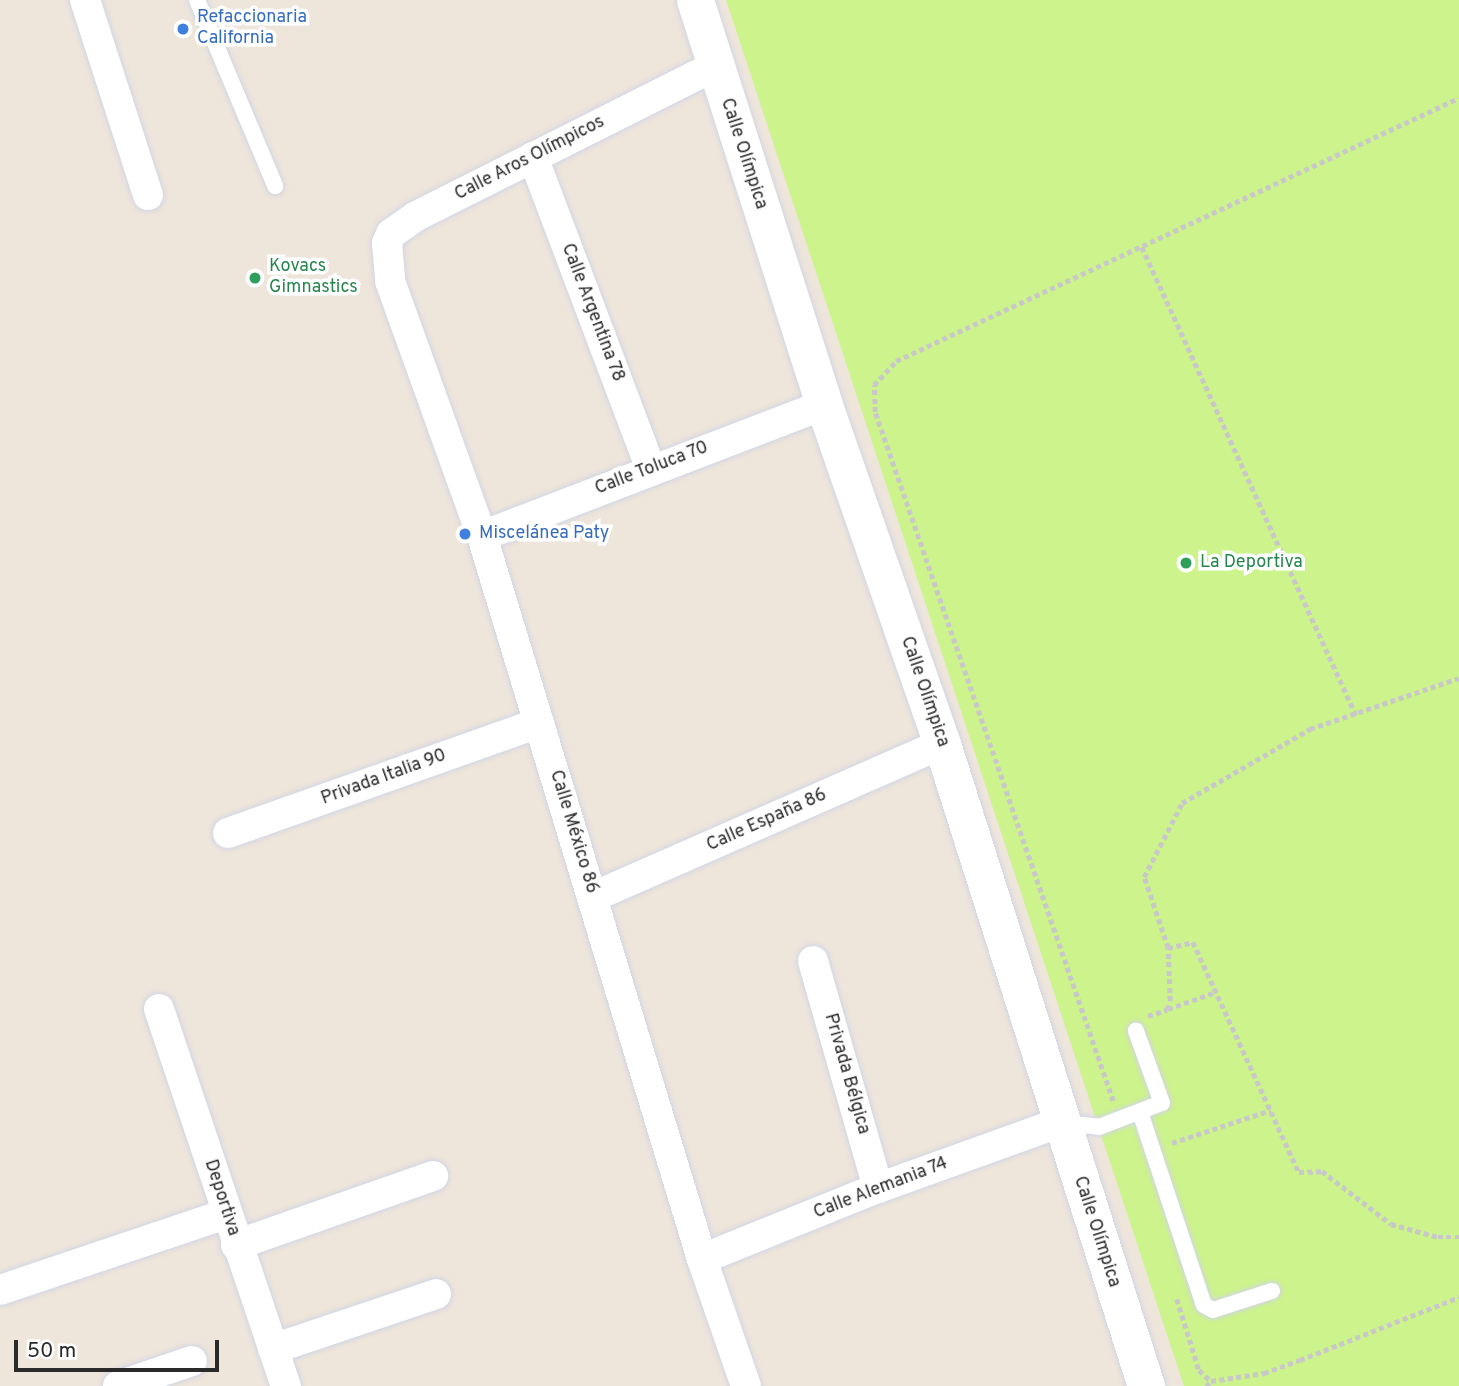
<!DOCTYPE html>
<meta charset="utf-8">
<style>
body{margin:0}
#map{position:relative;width:1459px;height:1386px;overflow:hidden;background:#eee5db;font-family:Overpass,sans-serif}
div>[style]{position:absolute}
.pitch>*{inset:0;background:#cdf38c}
.path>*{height:4.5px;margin-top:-2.25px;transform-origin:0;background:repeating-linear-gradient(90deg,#c8c8c8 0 5px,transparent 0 8.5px)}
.roads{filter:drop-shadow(0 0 2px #d0d5e5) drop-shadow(0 0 2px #d0d5e5)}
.service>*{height:16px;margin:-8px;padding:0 8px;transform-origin:8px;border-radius:8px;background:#fff}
.minor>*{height:30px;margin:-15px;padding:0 15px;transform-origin:15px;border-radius:15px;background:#fff}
.tertiary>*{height:37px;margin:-18.5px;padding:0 18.5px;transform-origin:18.5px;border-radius:18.5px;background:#fff}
.dots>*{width:19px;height:19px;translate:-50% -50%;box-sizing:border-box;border:4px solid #fff;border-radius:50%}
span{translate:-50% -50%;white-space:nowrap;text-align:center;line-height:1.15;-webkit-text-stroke:7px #fff;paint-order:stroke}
.shop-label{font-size:18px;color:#366cbe}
.left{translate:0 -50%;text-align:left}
.street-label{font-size:18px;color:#2a2a2a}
.leisure-label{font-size:18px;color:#27864d}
.scale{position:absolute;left:14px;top:1340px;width:205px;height:32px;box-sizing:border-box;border:4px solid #2a2a2a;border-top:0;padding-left:9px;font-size:21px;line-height:24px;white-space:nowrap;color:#2a2a2a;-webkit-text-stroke:5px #fff;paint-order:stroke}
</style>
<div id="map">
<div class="pitch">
<div style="clip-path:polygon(726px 0,1459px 0,1459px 1386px,1184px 1386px)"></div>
</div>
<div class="path">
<div style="left:1142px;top:247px;width:515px;rotate:65.43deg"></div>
<div style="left:1168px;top:948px;width:26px;rotate:-13deg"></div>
<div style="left:1193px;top:942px;width:253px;rotate:65.3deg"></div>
<div style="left:1299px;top:1172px;width:23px;rotate:-2deg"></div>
<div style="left:1322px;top:1171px;width:87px;rotate:37.5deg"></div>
<div style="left:1391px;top:1224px;width:49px;rotate:15.5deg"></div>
<div style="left:1438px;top:1237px;width:21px"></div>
<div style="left:1168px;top:1009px;width:51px;rotate:-19.5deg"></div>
<div style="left:1148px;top:1016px;width:20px;rotate:-18deg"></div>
<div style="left:1167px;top:1010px;width:9px;rotate:-72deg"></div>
<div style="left:1170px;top:1001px;width:53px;rotate:-92.2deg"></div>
<div style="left:1168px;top:948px;width:75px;rotate:-108.7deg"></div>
<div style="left:1144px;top:877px;width:83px;rotate:-62.8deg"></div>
<div style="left:1182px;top:803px;width:148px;rotate:-30deg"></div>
<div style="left:1310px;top:729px;width:157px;rotate:-18.9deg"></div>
<div style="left:1113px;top:1101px;width:729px;rotate:-109.06deg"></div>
<div style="left:875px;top:412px;width:27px;rotate:-92deg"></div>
<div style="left:874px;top:385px;width:33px;rotate:-47deg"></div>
<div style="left:896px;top:361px;width:621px;rotate:-25.04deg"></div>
<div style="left:1172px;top:1143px;width:104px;rotate:-18.4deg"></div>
<div style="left:1177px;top:1299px;width:74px;rotate:72.8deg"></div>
<div style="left:1199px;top:1370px;width:16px;rotate:43deg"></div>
<div style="left:1206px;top:1386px;width:7px;rotate:-45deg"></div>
<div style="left:1211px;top:1381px;width:54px;rotate:-8.6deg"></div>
<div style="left:1264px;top:1373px;width:38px;rotate:-20deg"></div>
<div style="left:1300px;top:1360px;width:171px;rotate:-21.6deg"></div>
</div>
<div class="roads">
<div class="service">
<div style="left:197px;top:0;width:202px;rotate:67.2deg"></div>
<div style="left:1140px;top:1112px;width:203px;rotate:71.7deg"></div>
<div style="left:1204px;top:1305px;width:10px;rotate:29deg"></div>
<div style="left:1213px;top:1310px;width:62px;rotate:-17.9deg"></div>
<div style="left:1063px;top:1123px;width:36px;rotate:6deg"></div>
<div style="left:1099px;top:1127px;width:67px;rotate:-20.9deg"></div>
<div style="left:1162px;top:1103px;width:77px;rotate:-109.9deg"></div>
</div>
<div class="minor">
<div style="left:85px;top:0;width:205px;rotate:72.1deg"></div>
<div style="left:715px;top:66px;width:336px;rotate:153.3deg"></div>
<div style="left:415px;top:217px;width:29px;rotate:145deg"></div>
<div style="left:391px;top:234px;width:10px;rotate:114deg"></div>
<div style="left:387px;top:243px;width:38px;rotate:85deg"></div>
<div style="left:390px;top:281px;width:271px;rotate:70.2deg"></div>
<div style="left:482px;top:536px;width:756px;rotate:73.08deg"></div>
<div style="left:702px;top:1259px;width:134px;rotate:70.9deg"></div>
<div style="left:533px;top:157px;width:334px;rotate:69.3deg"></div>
<div style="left:482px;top:536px;width:366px;rotate:-21deg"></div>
<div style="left:228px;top:833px;width:330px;rotate:-19.5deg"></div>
<div style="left:593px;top:897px;width:381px;rotate:-23.7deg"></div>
<div style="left:813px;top:961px;width:236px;rotate:74deg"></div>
<div style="left:159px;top:1009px;width:398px;rotate:71.4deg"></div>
<div style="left:236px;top:1245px;width:209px;rotate:-19.3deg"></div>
<div style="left:702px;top:1259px;width:190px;rotate:-22deg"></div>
<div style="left:878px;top:1188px;width:195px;rotate:-19.8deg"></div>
<div style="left:0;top:1290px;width:238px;rotate:-18.6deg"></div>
<div style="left:273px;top:1349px;width:172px;rotate:-18.6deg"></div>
<div style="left:118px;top:1386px;width:78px;rotate:-18.7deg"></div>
</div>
<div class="tertiary">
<div style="left:695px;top:0;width:425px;rotate:72.3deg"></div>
<div style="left:824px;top:405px;width:359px;rotate:70.8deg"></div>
<div style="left:942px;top:744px;width:674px;rotate:72.37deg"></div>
</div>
</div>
<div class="dots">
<div style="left:183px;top:29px;background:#3f7fe0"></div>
<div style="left:255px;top:278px;background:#2e9e5b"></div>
<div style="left:465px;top:534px;background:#3f7fe0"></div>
<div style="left:1186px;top:563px;background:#2e9e5b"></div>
</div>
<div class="shop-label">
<span class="left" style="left:197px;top:29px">Refaccionaria<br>California</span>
<span class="left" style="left:479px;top:534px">Miscelánea Paty</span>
</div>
<div class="street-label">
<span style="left:743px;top:154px;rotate:72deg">Calle Olímpica</span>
<span style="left:530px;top:159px;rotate:-27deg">Calle Aros Olímpicos</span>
<span style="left:592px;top:313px;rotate:69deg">Calle Argentina 78</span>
<span style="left:652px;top:469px;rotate:-21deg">Calle Toluca 70</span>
<span style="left:924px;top:692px;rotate:71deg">Calle Olímpica</span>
<span style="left:384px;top:778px;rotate:-20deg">Privada Italia 90</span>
<span style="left:767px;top:821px;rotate:-24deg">Calle España 86</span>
<span style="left:573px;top:832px;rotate:73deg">Calle México 86</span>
<span style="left:846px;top:1074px;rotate:74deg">Privada Bélgica</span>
<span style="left:881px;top:1189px;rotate:-21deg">Calle Alemania 74</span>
<span style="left:221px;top:1198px;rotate:72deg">Deportiva</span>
<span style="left:1096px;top:1232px;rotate:72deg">Calle Olímpica</span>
</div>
<div class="leisure-label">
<span class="left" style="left:269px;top:278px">Kovacs<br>Gimnastics</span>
<span class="left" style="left:1200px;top:563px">La Deportiva</span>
</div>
<div class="scale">50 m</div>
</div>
